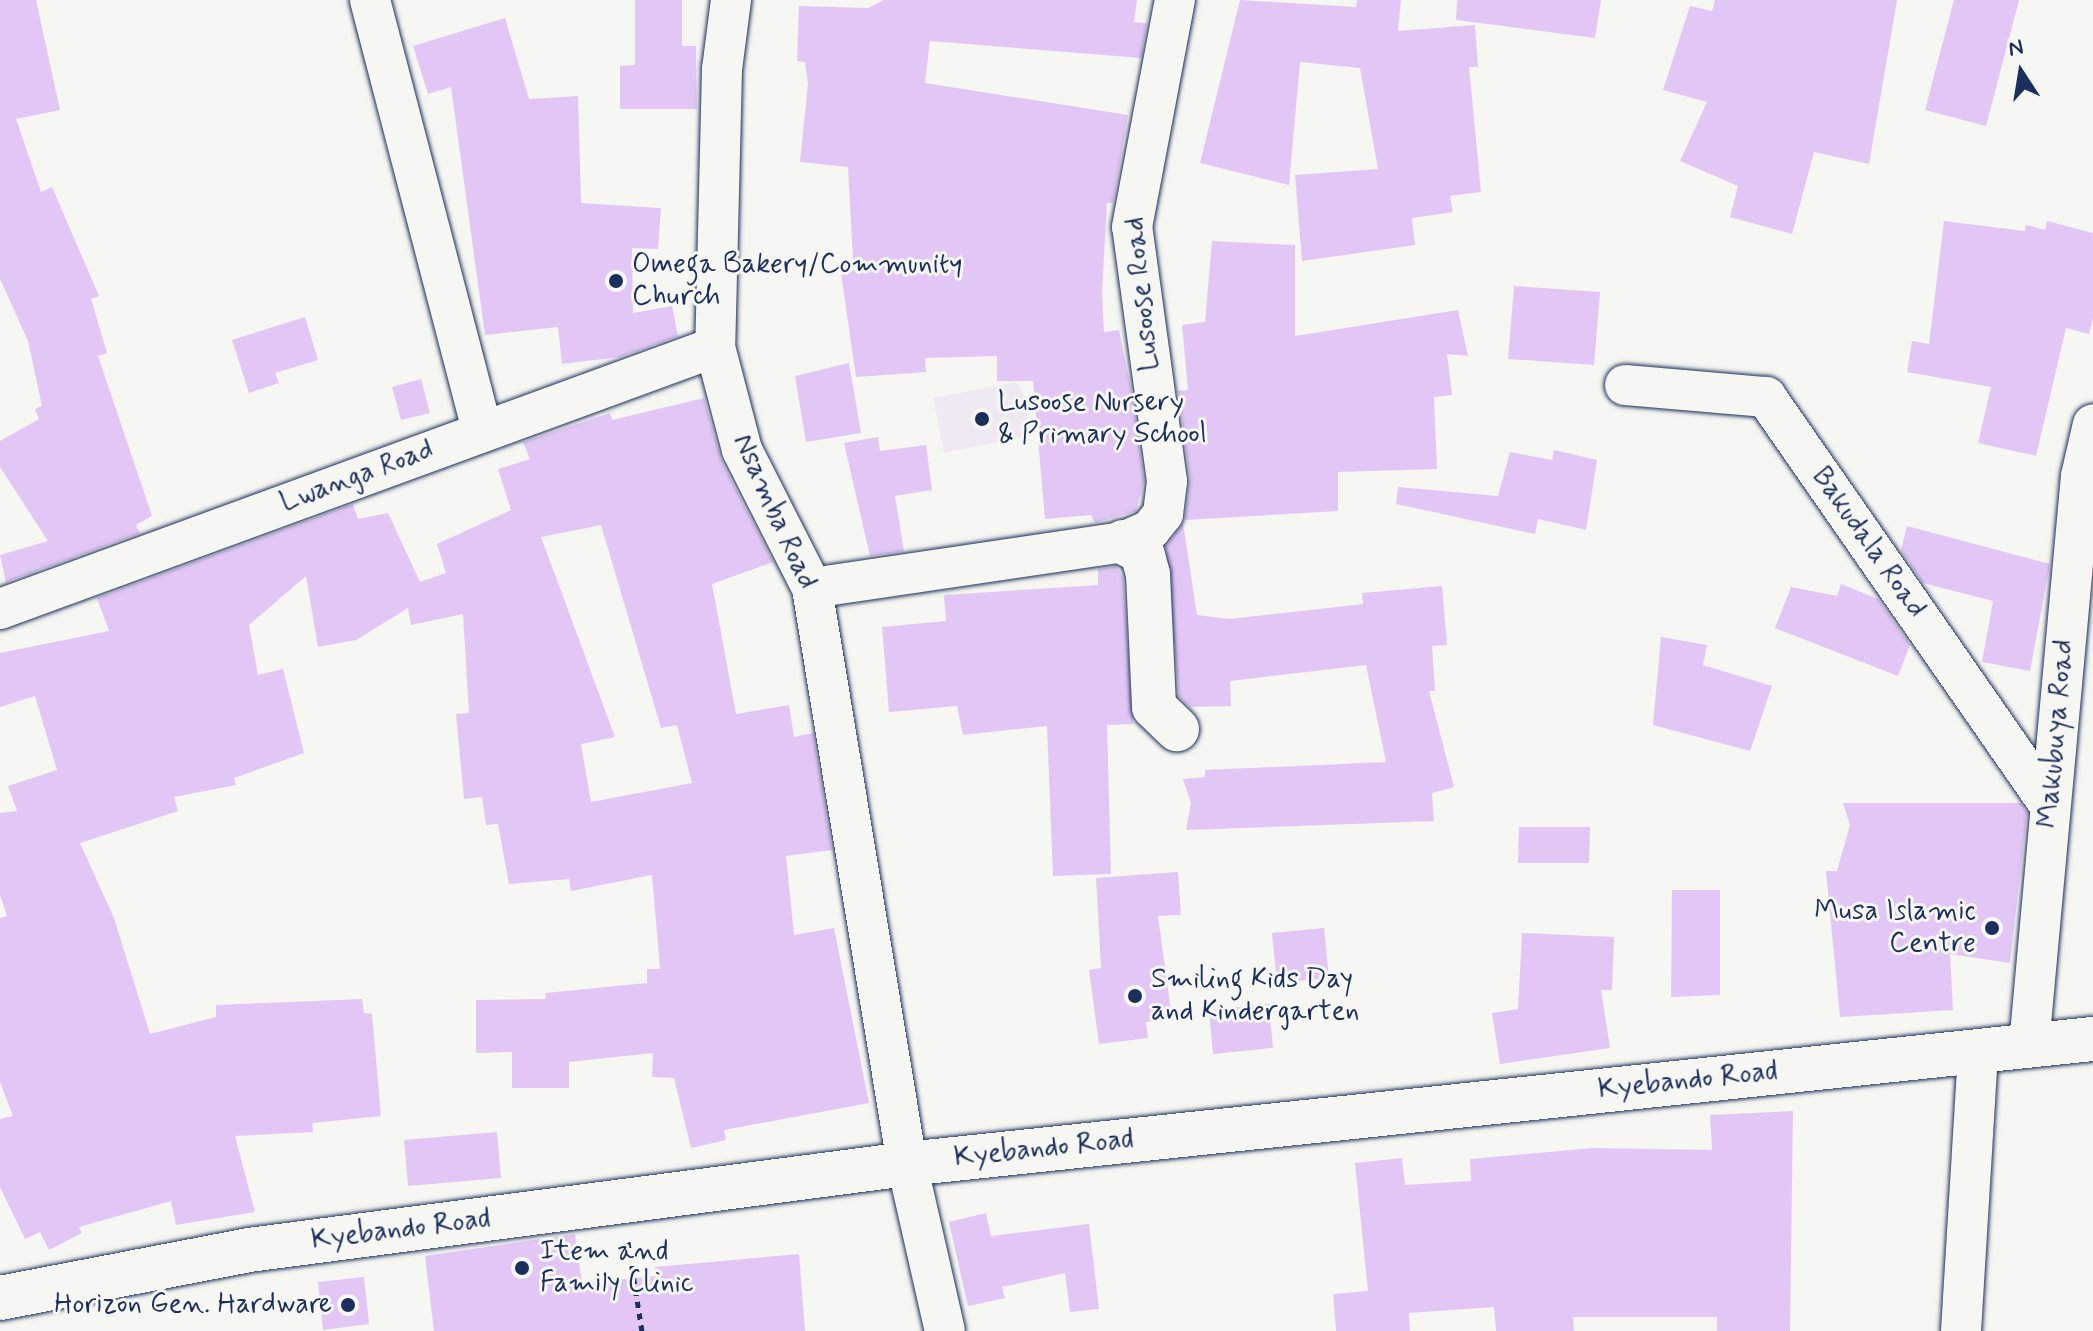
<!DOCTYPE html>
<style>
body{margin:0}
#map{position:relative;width:2093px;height:1331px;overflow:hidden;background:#f6f6f2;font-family:Mynerve,sans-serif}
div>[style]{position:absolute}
.built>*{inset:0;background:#f0e8f3}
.building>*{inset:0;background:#e2c7f6}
.path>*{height:5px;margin-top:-2.5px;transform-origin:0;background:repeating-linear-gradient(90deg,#1b2f5e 0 6px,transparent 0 12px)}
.roads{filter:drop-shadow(0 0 2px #1b2f5e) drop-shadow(0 0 2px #1b2f5e)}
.street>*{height:40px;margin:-20px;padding:0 20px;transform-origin:20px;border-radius:20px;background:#f6f6f2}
.secondary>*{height:44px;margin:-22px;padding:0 22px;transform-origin:22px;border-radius:22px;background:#f6f6f2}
.dots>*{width:22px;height:22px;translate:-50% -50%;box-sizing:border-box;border:4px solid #f6f6f2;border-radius:50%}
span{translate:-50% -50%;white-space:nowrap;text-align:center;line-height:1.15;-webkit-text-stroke:6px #f6f6f2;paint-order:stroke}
.poi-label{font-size:28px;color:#1b2f5e}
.left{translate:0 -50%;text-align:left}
.right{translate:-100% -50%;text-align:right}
.street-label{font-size:28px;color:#1b2f5e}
.north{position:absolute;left:1981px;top:32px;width:80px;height:80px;-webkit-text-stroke:6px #f6f6f2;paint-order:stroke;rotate:348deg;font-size:22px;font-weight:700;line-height:32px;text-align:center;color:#1b2f5e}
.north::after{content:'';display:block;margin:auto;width:28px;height:36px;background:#1b2f5e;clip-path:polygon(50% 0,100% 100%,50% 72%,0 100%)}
</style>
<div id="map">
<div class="built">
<div style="clip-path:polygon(1016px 382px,1029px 403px,1027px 436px,944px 453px,933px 398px)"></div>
</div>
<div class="building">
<div style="clip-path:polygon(0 0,36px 0,60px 110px,16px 119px,41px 192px,52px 187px,99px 296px,91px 299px,107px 353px,98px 356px,152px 516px,136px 525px,140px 533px,6px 582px,0 555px,48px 541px,0 467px,0 441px,39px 419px,35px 409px,42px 406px,28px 341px,0 279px)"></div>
<div style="clip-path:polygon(635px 0,682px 0,682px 46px,696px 46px,697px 109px,620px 109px,620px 66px,635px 65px)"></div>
<div style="clip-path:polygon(884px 0,1137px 0,1134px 22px,1147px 23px,1141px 58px,930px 41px,925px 83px,1128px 115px,1113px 203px,1107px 203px,1102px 292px,1104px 332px,1119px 330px,1132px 394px,1144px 481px,1136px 511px,1095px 523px,1091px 515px,1045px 519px,1033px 381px,997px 381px,997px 356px,925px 358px,926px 372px,856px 377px,841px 273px,863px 268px,863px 260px,853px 259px,848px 167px,800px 162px,808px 84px,805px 62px,797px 61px,799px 6px,868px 8px)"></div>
<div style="clip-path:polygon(1240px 0,1356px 7px,1357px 0,1401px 0,1398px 31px,1475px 25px,1478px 67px,1469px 67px,1481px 192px,1450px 196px,1453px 212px,1412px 218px,1415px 245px,1302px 261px,1295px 175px,1378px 169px,1360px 68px,1300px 62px,1289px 185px,1200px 163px)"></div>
<div style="clip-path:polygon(1457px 0,1601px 0,1595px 38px,1456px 20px)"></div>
<div style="clip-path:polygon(1715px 0,1897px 0,1869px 164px,1814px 152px,1792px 234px,1730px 217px,1738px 186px,1680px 161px,1707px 102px,1663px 90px,1690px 6px,1712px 11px)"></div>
<div style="clip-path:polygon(1954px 0,2019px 0,1986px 126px,1925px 110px)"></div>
<div style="clip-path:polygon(505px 18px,529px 99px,578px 96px,581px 203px,661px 208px,658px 249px,632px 248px,633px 313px,672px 306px,678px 336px,620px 357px,562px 364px,558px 327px,485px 335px,451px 87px,428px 94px,413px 46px)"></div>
<div style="clip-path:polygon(1944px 221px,2025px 231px,2026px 225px,2045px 230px,2047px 221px,2093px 233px,2093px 318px,2089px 334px,2066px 328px,2036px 456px,1978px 443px,1991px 387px,1907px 372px,1912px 341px,1929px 344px)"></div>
<div style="clip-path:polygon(1212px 241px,1295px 245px,1295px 336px,1458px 310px,1468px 356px,1447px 354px,1452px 395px,1434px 397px,1437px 469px,1338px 472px,1338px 511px,1185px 520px,1190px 478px,1178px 391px,1188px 390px,1182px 325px,1205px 322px)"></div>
<div style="clip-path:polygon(1514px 286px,1600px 292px,1594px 365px,1508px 359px)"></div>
<div style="clip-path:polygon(305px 317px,318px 360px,275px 373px,279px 383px,249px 393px,232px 340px)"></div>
<div style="clip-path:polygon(849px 363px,861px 433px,806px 442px,795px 376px)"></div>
<div style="clip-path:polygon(421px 379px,430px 413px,401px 420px,392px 387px)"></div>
<div style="clip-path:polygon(evenodd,704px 398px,721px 460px,773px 562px,712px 584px,736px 714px,789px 705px,794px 737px,813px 733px,832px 850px,786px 856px,794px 935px,834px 928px,869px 1103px,724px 1130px,726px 1140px,691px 1148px,674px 1078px,652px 1077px,653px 1053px,569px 1062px,569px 1088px,512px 1088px,512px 1052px,476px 1053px,476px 1000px,546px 999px,545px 993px,647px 983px,647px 969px,660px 969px,652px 875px,571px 891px,569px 879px,509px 884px,498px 824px,486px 825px,482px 797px,464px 799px,456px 714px,469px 713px,463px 614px,411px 625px,408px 608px,356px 640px,318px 647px,306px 576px,249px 625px,258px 675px,283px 669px,304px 753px,234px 778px,236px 785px,174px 797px,178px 811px,80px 843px,114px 918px,150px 1034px,216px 1017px,216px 1005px,362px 999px,364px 1013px,372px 1014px,381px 1116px,312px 1123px,313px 1132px,235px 1136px,255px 1212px,176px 1225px,171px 1201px,79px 1227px,82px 1233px,49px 1250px,40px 1232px,25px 1239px,0 1187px,0 1119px,13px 1116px,0 1082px,0 918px,7px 916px,0 895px,0 813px,17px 811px,8px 786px,57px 770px,35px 696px,0 707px,0 653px,109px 631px,97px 598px,353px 504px,358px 519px,388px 513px,420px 582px,446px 573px,437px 544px,511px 510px,498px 469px,530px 459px,523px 442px,610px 413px,612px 420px,704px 398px,601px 525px,661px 728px,677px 725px,692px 783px,591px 802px,581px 744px,615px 737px,541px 537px,601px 525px)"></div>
<div style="clip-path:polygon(878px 437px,880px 451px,926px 445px,932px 490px,895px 496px,904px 551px,870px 556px,844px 443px)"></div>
<div style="clip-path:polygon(1554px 450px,1597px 460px,1586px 530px,1538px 519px,1535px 534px,1396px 504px,1398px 487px,1498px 496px,1510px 452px,1552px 460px)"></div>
<div style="clip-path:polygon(1183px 523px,1197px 615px,1229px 619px,1363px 604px,1362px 593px,1442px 586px,1447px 645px,1432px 646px,1435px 691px,1429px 691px,1454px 787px,1432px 793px,1434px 821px,1186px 830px,1191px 803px,1183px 779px,1205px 777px,1205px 770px,1386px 762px,1366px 665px,1230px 681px,1231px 706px,1190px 707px,1179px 696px,1166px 546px)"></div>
<div style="clip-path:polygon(1907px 526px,2050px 564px,2030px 671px,1982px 662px,1993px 601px,1923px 583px,1901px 550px)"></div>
<div style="clip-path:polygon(1098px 569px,1116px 566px,1123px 578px,1133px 718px,1133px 724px,1107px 725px,1111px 874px,1053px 876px,1047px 726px,963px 735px,957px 706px,889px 712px,882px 627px,946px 621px,944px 595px,1098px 585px)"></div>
<div style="clip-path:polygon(1841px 584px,1878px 599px,1910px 645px,1898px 676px,1775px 628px,1791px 587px,1837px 596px)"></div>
<div style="clip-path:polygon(1661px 637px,1707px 645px,1703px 665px,1772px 686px,1750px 751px,1653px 725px)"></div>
<div style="clip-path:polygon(1843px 803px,2021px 803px,2027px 813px,2010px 963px,1950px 954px,1953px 1010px,1840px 1017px,1826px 871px,1837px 871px,1850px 825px)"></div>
<div style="clip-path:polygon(1519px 827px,1590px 827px,1589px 863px,1518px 863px)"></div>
<div style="clip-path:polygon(1178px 872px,1181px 915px,1158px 916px,1172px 1019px,1146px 1022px,1148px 1038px,1099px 1044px,1089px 970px,1101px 968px,1096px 878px)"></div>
<div style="clip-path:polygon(1672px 890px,1720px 890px,1720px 995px,1671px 997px)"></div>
<div style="clip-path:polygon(1324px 928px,1329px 978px,1277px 983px,1272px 933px)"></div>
<div style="clip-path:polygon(1522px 933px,1614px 937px,1612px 990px,1601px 990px,1610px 1048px,1500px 1064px,1492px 1013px,1518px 1009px)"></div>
<div style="clip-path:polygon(1269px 1004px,1273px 1048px,1213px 1054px,1209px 1010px)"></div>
<div style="clip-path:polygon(1793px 1111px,1790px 1331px,1717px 1331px,1717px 1317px,1573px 1317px,1574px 1331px,1496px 1331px,1494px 1307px,1409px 1313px,1410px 1331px,1336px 1331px,1333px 1294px,1368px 1291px,1355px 1163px,1402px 1158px,1405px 1185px,1471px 1181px,1470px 1159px,1593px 1148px,1712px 1150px,1710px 1115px)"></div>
<div style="clip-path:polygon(497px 1132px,501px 1178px,408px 1186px,404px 1140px)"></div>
<div style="clip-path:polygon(986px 1213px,991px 1236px,1089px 1224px,1099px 1309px,1070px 1312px,1065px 1273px,1002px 1287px,1005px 1298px,968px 1306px,949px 1222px)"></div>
<div style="clip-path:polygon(575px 1234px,582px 1283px,656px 1276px,655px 1267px,799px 1254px,805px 1331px,434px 1331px,425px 1256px)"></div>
<div style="clip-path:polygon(364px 1277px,369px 1324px,323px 1330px,318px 1282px)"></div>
</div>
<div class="path">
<div style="left:628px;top:1242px;width:90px;rotate:81.1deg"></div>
</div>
<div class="roads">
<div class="street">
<div style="left:370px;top:0;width:444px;rotate:75.4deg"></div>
<div style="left:731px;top:0;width:70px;rotate:97.4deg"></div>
<div style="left:722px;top:69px;width:278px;rotate:91.4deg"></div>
<div style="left:715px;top:347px;width:106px;rotate:75.3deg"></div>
<div style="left:742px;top:450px;width:155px;rotate:63.1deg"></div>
<div style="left:812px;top:588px;width:584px;rotate:80.63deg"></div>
<div style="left:907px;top:1164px;width:171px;rotate:77.2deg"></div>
<div style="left:1625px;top:385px;width:142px;rotate:4.9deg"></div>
<div style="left:1766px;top:397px;width:497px;rotate:55.2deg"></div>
<div style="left:812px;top:588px;width:314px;rotate:-8.4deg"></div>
<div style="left:1123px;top:542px;width:30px;rotate:-24deg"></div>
<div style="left:1150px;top:530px;width:21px;rotate:-51deg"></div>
<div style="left:1163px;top:514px;width:33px;rotate:-83deg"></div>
<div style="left:1167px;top:481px;width:256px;rotate:-97.8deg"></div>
<div style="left:1132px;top:227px;width:231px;rotate:-79.3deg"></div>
<div style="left:0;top:609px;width:761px;rotate:-20.12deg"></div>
<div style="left:2029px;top:1046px;width:572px;rotate:-84.79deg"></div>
<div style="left:2081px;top:476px;width:53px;rotate:-77deg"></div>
<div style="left:1961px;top:1331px;width:281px;rotate:-86.5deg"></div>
</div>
<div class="secondary">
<div style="left:1123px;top:542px;width:21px;rotate:28deg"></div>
<div style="left:1142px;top:552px;width:23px;rotate:75deg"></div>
<div style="left:1148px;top:574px;width:133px;rotate:87.4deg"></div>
<div style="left:1154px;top:707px;width:32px;rotate:44deg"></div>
<div style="left:0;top:1298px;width:254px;rotate:-10.9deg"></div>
<div style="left:249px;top:1250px;width:664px;rotate:-7.45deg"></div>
<div style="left:907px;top:1164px;width:1193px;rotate:-6.02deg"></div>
</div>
</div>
<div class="dots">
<div style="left:616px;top:281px;background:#1b2f5e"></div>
<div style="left:982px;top:419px;background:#1b2f5e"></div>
<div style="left:1992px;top:928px;background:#1b2f5e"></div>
<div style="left:1135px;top:996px;background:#1b2f5e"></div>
<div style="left:522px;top:1268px;background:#1b2f5e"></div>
<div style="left:348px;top:1305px;background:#1b2f5e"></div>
</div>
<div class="poi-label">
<span class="left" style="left:632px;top:281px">Omega Bakery/Community<br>Church</span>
<span class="left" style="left:998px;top:419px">Lusoose Nursery<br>&amp; Primary School</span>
<span class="right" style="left:1976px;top:928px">Musa Islamic<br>Centre</span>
<span class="left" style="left:1151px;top:996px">Smiling Kids Day<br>and Kindergarten</span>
<span class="left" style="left:540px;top:1268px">Item and<br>Family Clinic</span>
<span class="right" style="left:332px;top:1305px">Horizon Gen. Hardware</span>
</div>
<div class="street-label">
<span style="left:1143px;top:294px;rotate:-96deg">Lusoose Road</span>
<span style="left:357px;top:477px;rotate:-20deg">Lwanga Road</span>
<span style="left:774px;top:512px;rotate:66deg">Nsamba Road</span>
<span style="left:1868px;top:543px;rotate:55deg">Bakudala Road</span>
<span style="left:2057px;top:734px;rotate:-85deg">Makubuya Road</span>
<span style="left:1688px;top:1081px;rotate:-6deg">Kyebando Road</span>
<span style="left:1044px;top:1149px;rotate:-6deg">Kyebando Road</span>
<span style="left:401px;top:1230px;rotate:-7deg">Kyebando Road</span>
</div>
<div class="north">N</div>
</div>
